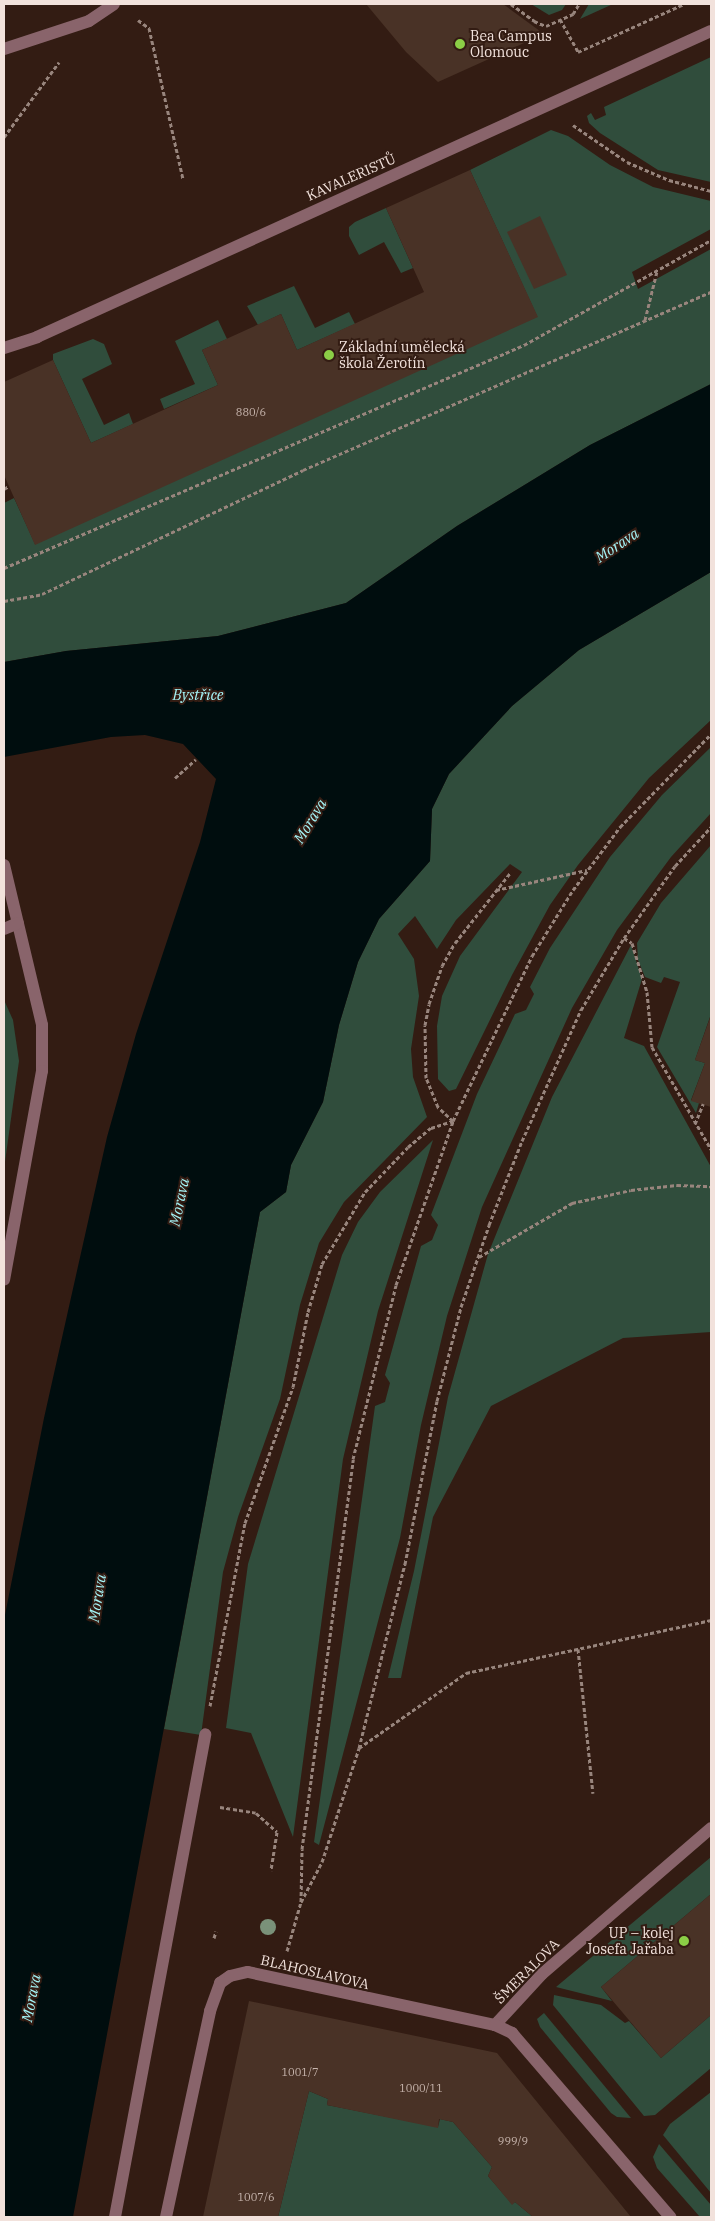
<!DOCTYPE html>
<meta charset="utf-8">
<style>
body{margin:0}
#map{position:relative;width:715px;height:2221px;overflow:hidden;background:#331c13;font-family:"IBM Plex Serif",serif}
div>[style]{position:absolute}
.green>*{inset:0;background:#304d3c}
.water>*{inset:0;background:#000d0e}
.building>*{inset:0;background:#493226}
.path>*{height:3px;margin-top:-1.5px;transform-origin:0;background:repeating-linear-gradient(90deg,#98857d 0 4px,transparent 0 6.5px)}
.minor>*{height:12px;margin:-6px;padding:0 6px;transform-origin:6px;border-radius:6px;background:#89646b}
.trees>*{width:16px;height:16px;margin:-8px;border-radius:50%;background:#7a9179}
.dots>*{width:14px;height:14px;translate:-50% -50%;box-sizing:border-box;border:2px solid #331c13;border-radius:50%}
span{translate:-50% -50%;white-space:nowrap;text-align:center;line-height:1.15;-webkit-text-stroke:4px #331c13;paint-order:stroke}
.number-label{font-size:11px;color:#c8b6ae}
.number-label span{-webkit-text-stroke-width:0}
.poi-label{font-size:14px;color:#f2e2dc}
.left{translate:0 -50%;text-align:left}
.right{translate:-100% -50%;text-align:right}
.street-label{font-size:14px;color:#f2e2dc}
.water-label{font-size:15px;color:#a5f5f8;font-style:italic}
.frame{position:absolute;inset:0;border:5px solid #f2e2dc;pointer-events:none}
</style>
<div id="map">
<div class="green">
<div style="clip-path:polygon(531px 4px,566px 4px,562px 10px,549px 15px)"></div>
<div style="clip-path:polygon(589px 4px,613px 4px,580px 19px)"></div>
<div style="clip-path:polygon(711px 57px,711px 182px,658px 170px,600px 133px,589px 123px,587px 116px,591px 113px,595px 120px,606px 115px,604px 107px)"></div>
<div style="clip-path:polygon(551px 130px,568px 136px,610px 165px,653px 187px,711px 201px,711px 229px,632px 272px,638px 289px,711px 249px,711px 384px,590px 445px,457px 526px,346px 603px,218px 636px,66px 651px,4px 662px,4px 503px,14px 498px,35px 544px,537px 316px,470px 170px)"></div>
<div style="clip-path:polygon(386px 208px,413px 268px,401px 273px,384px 242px,359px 255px,349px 236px,349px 227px,355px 222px)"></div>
<div style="clip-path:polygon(294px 286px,315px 328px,349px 312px,355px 324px,297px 350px,281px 314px,258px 325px,247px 306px)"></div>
<div style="clip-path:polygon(218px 320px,227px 339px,202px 350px,218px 385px,164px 409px,160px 399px,195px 384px,175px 341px)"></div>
<div style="clip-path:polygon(93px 339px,104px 344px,112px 364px,82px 379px,104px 425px,129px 413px,133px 424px,91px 443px,53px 360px,53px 354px)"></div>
<div style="clip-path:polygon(711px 572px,711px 720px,649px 778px,578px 865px,550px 905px,512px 975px,456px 1089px,449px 1091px,438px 1079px,437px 1026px,442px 996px,460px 956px,522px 872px,510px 864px,456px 920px,437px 949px,415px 916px,398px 934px,414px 959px,419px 996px,411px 1049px,413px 1077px,427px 1117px,344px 1202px,319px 1243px,300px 1305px,280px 1399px,238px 1517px,223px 1572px,201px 1735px,164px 1729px,260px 1212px,286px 1192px,291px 1165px,323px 1102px,339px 1025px,358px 962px,379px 919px,430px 861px,432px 809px,449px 774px,512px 706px,579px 650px)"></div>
<div style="clip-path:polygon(711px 747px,711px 813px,671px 857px,617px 930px,572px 1008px,482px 1207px,447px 1316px,421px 1425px,400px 1538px,319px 1845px,314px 1842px,375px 1406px,385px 1402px,390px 1383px,385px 1375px,421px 1246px,432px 1240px,438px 1225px,431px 1215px,477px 1094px,515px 1014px,526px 1010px,534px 994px,530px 987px,550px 948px,610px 857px,662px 795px)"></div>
<div style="clip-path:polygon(711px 845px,711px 1014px,695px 1060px,705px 1063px,691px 1100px,699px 1103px,696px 1113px,657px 1047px,680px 982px,664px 977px,661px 983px,645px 977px,638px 960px,637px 943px,661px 903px)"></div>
<div style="clip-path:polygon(631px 945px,642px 979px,624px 1038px,644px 1046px,711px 1167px,711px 1332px,623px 1338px,491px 1406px,433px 1517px,401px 1678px,388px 1678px,414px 1571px,448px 1397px,488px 1254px,552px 1097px)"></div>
<div style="clip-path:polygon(4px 1000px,13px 1020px,19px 1061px,4px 1169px)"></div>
<div style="clip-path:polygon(433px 1140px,378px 1311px,343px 1459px,293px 1837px,251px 1733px,226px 1728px,248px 1564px,342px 1255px,358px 1222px,380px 1192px)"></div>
<div style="clip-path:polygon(711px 1857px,711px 1894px,601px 1987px,612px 2001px,556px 1987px)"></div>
<div style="clip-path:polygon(554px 1995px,601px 2005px,625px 2023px,629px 2021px,661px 2058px,711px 2015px,711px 2068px,655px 2115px,644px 2116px,553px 2005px)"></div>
<div style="clip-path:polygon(544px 2013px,631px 2118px,617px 2117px,611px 2113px,540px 2027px,537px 2019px)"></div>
<div style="clip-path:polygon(309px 2091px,328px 2099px,327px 2105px,438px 2127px,440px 2119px,453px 2122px,492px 2167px,488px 2176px,512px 2204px,515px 2202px,533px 2217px,278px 2217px)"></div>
<div style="clip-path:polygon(711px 2092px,711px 2193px,663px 2135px,670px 2124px)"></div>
<div style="clip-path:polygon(659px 2144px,711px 2205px,711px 2217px,700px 2217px,657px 2168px,653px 2157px)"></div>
</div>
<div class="water">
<div style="clip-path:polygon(711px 384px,711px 572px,579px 650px,512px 706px,449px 774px,432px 809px,430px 861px,379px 919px,358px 962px,339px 1025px,323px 1102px,291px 1165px,286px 1192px,260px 1212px,73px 2217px,4px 2217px,4px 1620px,44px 1418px,107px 1137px,136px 1034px,200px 842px,216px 779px,183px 744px,145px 735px,111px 737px,4px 757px,4px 662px,66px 651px,218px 636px,346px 603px,457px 526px,590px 445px)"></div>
</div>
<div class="building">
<div style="clip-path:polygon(366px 4px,503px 4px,544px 34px,438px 82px,406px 52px)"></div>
<div style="clip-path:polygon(470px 170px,538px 317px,35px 545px,4px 475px,4px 382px,53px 360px,91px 443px,218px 385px,202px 350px,281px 314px,297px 350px,424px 292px,386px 208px)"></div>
<div style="clip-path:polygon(540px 216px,567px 275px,534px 289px,507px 232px)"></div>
<div style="clip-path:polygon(711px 1015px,711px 1107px,691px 1101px,705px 1063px,695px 1060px)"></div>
<div style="clip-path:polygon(711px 1894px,711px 2015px,661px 2058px,601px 1987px)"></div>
<div style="clip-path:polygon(249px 2001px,497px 2053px,631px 2217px,533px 2217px,515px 2202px,512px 2205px,488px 2176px,492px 2167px,453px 2122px,439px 2119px,438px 2128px,327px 2105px,328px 2099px,309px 2091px,278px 2217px,203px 2217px)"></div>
</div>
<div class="path">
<div style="left:511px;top:4px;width:29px;rotate:36deg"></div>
<div style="left:534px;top:21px;width:13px;rotate:23deg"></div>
<div style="left:546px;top:26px;width:30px;rotate:-24deg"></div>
<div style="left:573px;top:14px;width:12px;rotate:-59deg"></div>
<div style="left:560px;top:19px;width:38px;rotate:61deg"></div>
<div style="left:578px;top:52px;width:116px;rotate:-24.4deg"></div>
<div style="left:138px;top:20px;width:14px;rotate:36deg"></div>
<div style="left:149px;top:28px;width:155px;rotate:77.3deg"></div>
<div style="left:573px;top:125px;width:65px;rotate:34.4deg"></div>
<div style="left:627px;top:162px;width:46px;rotate:23.2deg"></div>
<div style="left:669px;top:180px;width:43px;rotate:14.7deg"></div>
<div style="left:4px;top:137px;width:93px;rotate:-53.7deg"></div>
<div style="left:645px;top:320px;width:50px;rotate:-76.2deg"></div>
<div style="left:4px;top:489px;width:6px;rotate:-31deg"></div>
<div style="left:4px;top:568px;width:566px;rotate:-23.21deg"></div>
<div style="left:524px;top:345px;width:214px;rotate:-29.3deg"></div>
<div style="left:4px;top:601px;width:39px;rotate:-10deg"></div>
<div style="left:42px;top:594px;width:289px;rotate:-25.4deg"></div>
<div style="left:303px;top:470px;width:445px;rotate:-23.6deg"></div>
<div style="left:175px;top:778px;width:28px;rotate:-42deg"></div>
<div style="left:496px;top:890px;width:93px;rotate:-12.4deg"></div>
<div style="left:624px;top:938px;width:9px;rotate:32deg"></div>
<div style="left:632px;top:943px;width:51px;rotate:73deg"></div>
<div style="left:647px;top:992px;width:55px;rotate:84.8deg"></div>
<div style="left:652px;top:1047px;width:118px;rotate:60deg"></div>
<div style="left:453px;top:1121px;width:21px;rotate:-137deg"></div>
<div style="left:438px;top:1107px;width:31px;rotate:-112deg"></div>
<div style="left:426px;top:1078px;width:53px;rotate:-91.1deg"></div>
<div style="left:425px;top:1025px;width:21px;rotate:-79deg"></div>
<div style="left:429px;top:1004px;width:40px;rotate:-71.1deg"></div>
<div style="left:442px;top:966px;width:26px;rotate:-61deg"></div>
<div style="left:455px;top:943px;width:89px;rotate:-51.8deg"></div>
<div style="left:695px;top:1124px;width:22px;rotate:-68deg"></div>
<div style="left:479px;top:1257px;width:108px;rotate:-30.1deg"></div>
<div style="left:572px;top:1203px;width:60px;rotate:-12.4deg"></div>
<div style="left:631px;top:1190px;width:46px;rotate:-6.2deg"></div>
<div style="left:677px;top:1185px;width:34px;rotate:2deg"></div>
<div style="left:578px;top:1649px;width:145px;rotate:84.1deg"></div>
<div style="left:210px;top:1706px;width:186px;rotate:-79.2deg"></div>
<div style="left:245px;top:1523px;width:144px;rotate:-70.6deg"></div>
<div style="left:293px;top:1387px;width:76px;rotate:-78.7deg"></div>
<div style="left:308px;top:1312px;width:50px;rotate:-73.7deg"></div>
<div style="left:322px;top:1264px;width:84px;rotate:-59.2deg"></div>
<div style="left:365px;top:1192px;width:62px;rotate:-46.3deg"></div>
<div style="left:408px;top:1147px;width:30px;rotate:-40deg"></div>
<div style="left:431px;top:1128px;width:23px;rotate:-18deg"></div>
<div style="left:359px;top:1748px;width:131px;rotate:-35deg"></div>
<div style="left:466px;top:1673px;width:251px;rotate:-12.2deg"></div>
<div style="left:220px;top:1807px;width:36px;rotate:9deg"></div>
<div style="left:256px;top:1813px;width:28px;rotate:42deg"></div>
<div style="left:277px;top:1832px;width:39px;rotate:99deg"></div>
<div style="left:301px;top:1902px;width:53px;rotate:-88.9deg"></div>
<div style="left:302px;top:1849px;width:393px;rotate:-82.5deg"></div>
<div style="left:353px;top:1459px;width:179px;rotate:-76.1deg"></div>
<div style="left:396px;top:1285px;width:174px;rotate:-70.8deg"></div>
<div style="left:453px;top:1121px;width:183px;rotate:-64.4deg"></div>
<div style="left:532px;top:956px;width:78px;rotate:-58.2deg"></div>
<div style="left:573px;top:890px;width:79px;rotate:-53.3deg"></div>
<div style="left:620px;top:827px;width:130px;rotate:-45.6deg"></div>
<div style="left:214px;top:1938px;width:7px;rotate:-74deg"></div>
<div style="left:287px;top:1951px;width:51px;rotate:-74.1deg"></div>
<div style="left:301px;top:1902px;width:45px;rotate:-62.3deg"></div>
<div style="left:322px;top:1862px;width:120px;rotate:-72deg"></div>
<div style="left:359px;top:1748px;width:190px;rotate:-76deg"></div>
<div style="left:405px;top:1564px;width:166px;rotate:-78.9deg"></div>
<div style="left:437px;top:1401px;width:97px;rotate:-75.7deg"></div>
<div style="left:461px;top:1307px;width:87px;rotate:-71.1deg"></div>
<div style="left:489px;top:1225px;width:90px;rotate:-68.6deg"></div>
<div style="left:522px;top:1141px;width:144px;rotate:-65.8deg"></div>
<div style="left:581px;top:1010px;width:84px;rotate:-59.2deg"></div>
<div style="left:624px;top:938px;width:88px;rotate:-54.7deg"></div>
<div style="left:675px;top:866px;width:53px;rotate:-47.3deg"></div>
</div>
<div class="minor">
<div style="left:4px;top:49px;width:89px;rotate:-18.2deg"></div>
<div style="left:89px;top:21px;width:30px;rotate:-34deg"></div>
<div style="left:4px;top:348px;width:35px;rotate:-18deg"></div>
<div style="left:37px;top:337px;width:740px;rotate:-24.42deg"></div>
<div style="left:4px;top:865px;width:164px;rotate:76.6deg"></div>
<div style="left:42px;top:1025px;width:46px;rotate:90deg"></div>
<div style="left:42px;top:1071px;width:212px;rotate:100.3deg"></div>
<div style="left:4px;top:929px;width:15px;rotate:-23deg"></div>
<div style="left:495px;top:2025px;width:69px;rotate:-47.3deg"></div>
<div style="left:542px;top:1974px;width:223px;rotate:-40.8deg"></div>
<div style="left:115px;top:2217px;width:491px;rotate:-79.4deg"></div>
<div style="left:166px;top:2217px;width:211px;rotate:-77.9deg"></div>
<div style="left:210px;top:2011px;width:30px;rotate:-70deg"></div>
<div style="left:220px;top:1983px;width:12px;rotate:-35deg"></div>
<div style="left:230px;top:1976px;width:18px;rotate:-13deg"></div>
<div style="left:248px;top:1972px;width:253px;rotate:12.1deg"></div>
<div style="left:495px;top:2025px;width:19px;rotate:25deg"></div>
<div style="left:512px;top:2033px;width:243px;rotate:49.3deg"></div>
</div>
<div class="trees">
<div style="left:268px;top:1927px"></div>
</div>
<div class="dots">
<div style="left:460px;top:44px;background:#8bce46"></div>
<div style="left:329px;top:355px;background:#8bce46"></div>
<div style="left:684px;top:1941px;background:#8bce46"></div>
</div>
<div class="number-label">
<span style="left:251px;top:412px">880/6</span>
<span style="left:300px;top:2072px">1001/7</span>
<span style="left:421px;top:2088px">1000/11</span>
<span style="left:513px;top:2141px">999/9</span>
<span style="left:256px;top:2197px">1007/6</span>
</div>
<div class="poi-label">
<span class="left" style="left:470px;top:44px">Bea Campus<br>Olomouc</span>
<span class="left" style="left:339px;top:355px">Základní umělecká<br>škola Žerotín</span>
<span class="right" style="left:674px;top:1941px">UP – kolej<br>Josefa Jařaba</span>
</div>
<div class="street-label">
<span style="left:351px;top:177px;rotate:-24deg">KAVALERISTŮ</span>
<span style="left:527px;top:1971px;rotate:-45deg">ŠMERALOVA</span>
<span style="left:315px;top:1972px;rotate:13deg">BLAHOSLAVOVA</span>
</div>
<div class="water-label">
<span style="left:617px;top:545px;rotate:-34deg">Morava</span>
<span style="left:198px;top:695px">Bystřice</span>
<span style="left:310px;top:821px;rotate:-59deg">Morava</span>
<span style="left:179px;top:1202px;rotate:-78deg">Morava</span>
<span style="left:97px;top:1598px;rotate:-81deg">Morava</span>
<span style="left:31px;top:1998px;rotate:-79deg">Morava</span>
</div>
<div class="frame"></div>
</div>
